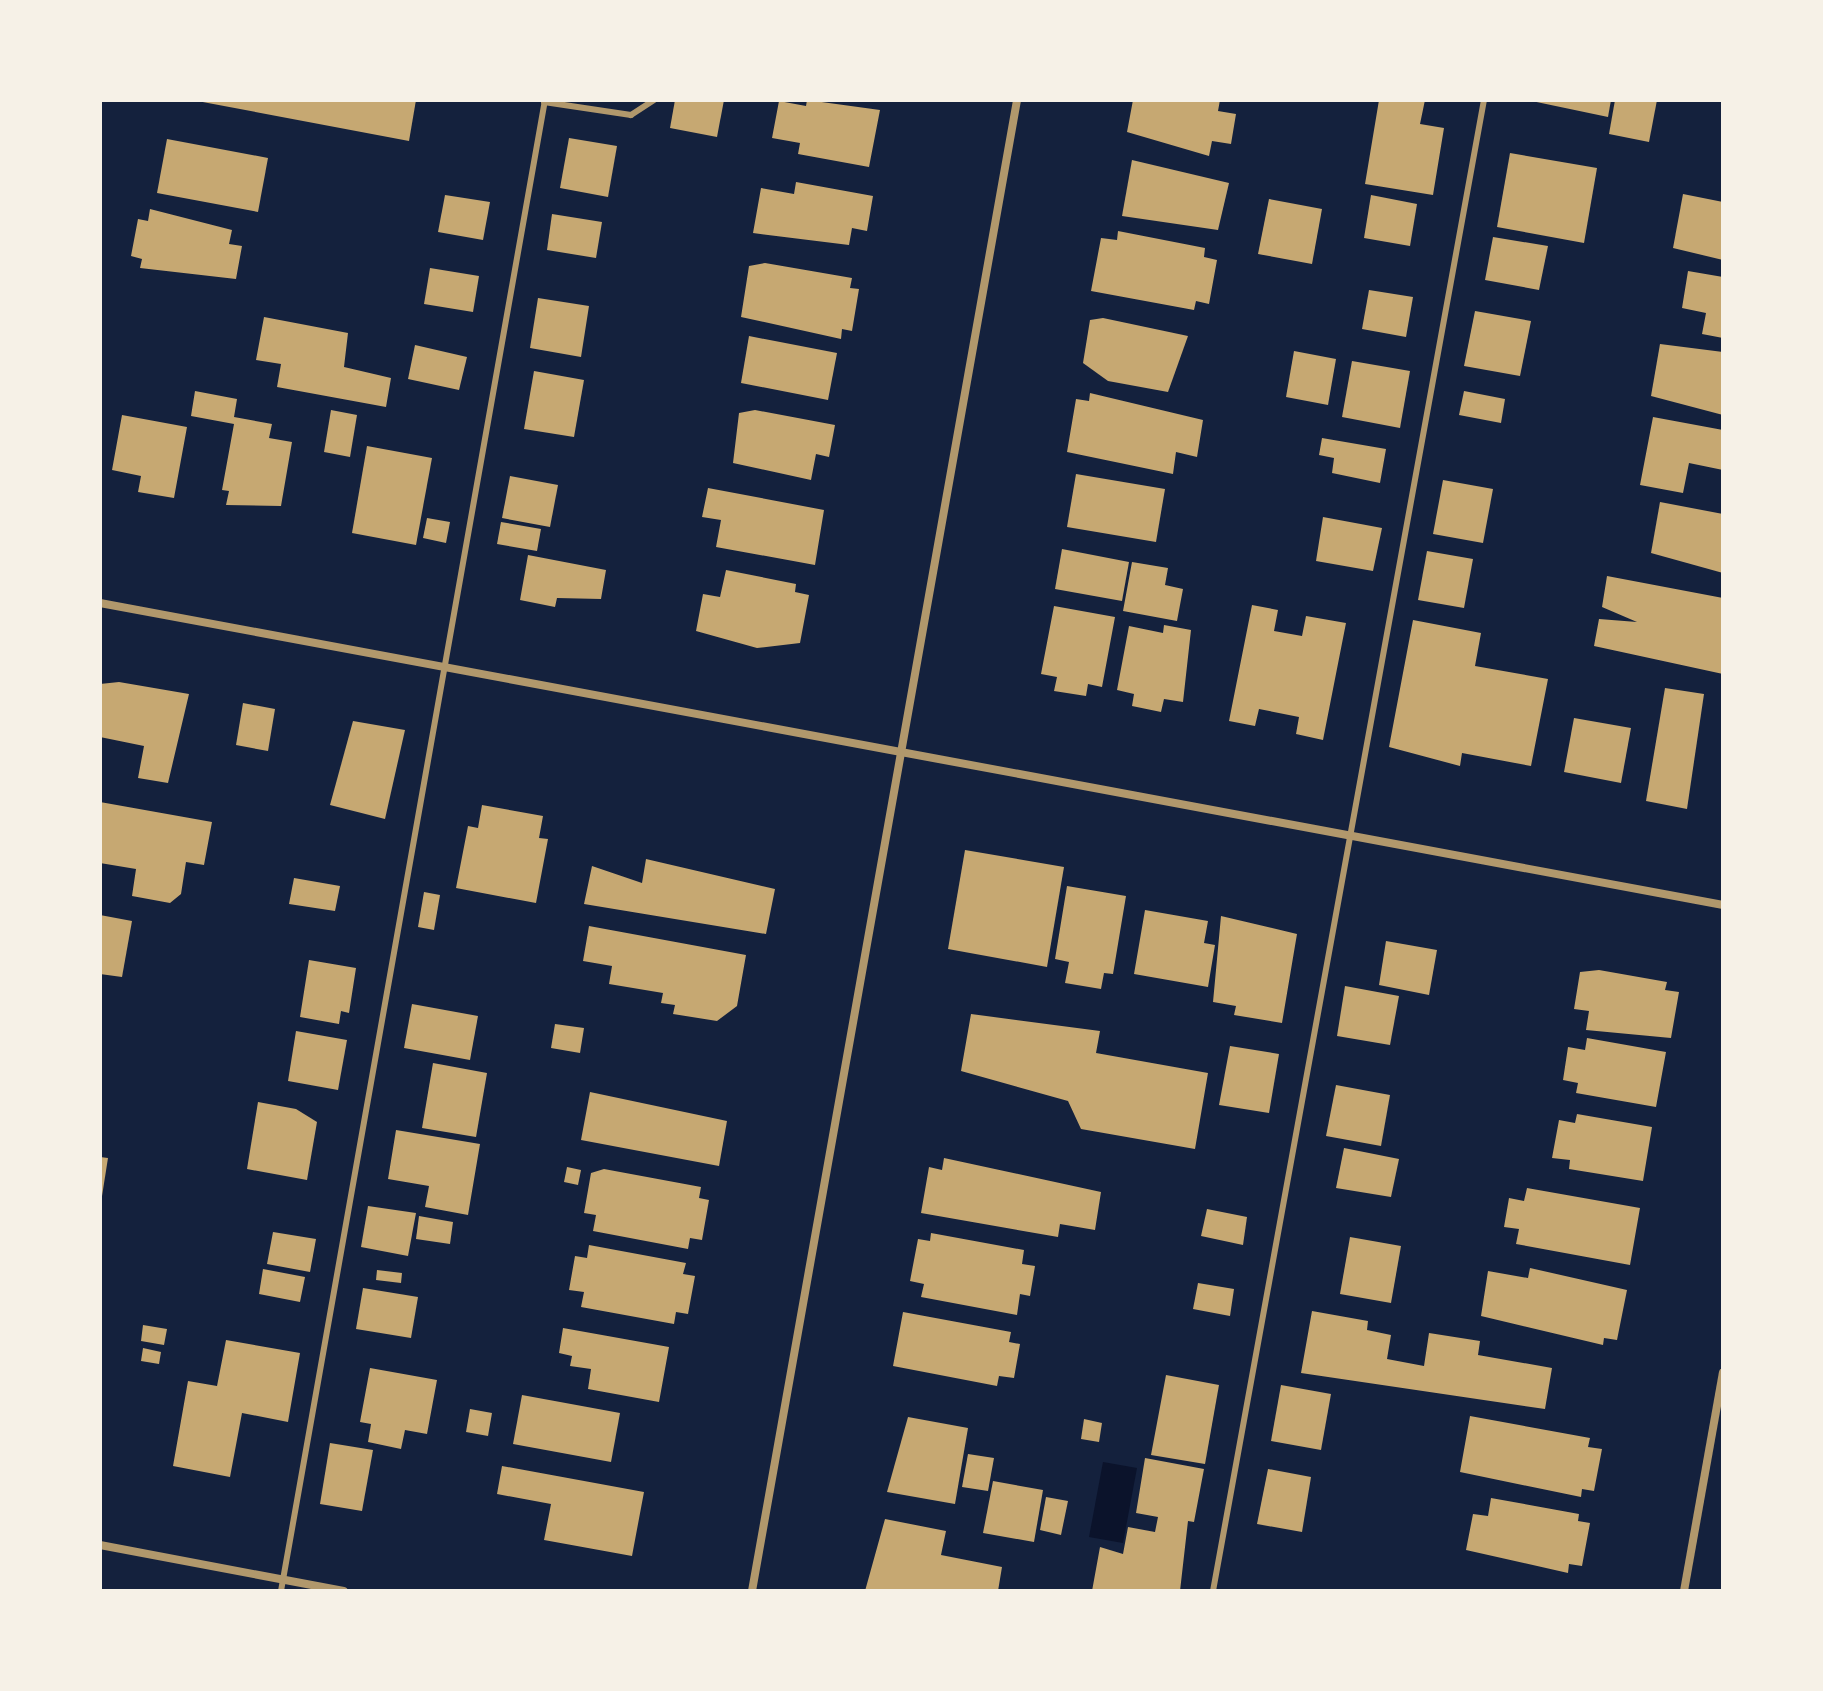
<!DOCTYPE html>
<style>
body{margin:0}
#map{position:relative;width:1823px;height:1691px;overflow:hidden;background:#14213d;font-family:"Noto Serif",serif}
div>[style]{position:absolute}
.water>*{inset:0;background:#0b132b}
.building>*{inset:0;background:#c6a872}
.service>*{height:6px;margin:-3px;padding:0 3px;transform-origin:3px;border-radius:3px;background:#b1986c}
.minor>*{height:8px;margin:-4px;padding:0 4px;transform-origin:4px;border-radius:4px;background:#b1986c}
span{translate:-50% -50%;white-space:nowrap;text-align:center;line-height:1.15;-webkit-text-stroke:8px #f6f1e7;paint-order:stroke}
.frame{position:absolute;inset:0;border:102px solid #f6f1e7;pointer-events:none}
</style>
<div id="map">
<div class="water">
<div style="clip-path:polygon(1103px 1462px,1137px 1468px,1123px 1543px,1089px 1537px)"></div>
</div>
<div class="building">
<div style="clip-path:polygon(192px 100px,416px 100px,409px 141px)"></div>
<div style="clip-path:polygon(675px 100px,724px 100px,717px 137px,670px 128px)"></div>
<div style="clip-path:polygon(807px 100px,880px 110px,869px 167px,798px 154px,800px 143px,772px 138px,779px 101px,806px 106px)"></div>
<div style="clip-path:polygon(1133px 100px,1220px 100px,1218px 111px,1236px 114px,1231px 144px,1212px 141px,1209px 156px,1127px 132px)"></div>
<div style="clip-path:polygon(1379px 100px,1425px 100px,1420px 124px,1444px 128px,1433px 195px,1365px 184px)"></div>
<div style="clip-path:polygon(1527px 100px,1611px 100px,1608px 117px)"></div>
<div style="clip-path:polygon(1615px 100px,1657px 100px,1649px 142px,1609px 134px)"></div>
<div style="clip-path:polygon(569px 138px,617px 146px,608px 197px,560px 188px)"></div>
<div style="clip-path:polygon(167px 139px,268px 158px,258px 212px,157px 193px)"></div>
<div style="clip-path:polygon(1510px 153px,1597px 168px,1584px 243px,1497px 227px)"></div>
<div style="clip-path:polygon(1132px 160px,1229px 183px,1218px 230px,1122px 216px)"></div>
<div style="clip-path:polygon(796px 182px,873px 196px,867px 231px,852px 228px,849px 245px,753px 233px,761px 188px,794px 194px)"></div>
<div style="clip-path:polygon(1683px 194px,1723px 202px,1723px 260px,1673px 248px)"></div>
<div style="clip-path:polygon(445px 195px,490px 202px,483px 240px,438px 232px)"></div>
<div style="clip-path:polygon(1371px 195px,1417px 204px,1410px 246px,1364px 238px)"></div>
<div style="clip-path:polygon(1269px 199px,1322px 209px,1312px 264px,1258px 254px)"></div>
<div style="clip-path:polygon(150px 209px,232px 230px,229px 244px,242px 246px,236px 279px,140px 268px,142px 259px,131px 256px,138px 219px,148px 221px)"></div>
<div style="clip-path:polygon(552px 214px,602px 222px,596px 258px,547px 250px)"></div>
<div style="clip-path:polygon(1118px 231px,1205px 248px,1204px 257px,1217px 260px,1209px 304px,1196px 301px,1194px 310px,1091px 291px,1101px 238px,1117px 240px)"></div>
<div style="clip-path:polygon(1493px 237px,1548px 246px,1539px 290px,1485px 280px)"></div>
<div style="clip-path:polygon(765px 263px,852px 278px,850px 288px,859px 289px,852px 331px,842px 329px,841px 339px,741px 317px,749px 266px)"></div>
<div style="clip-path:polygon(430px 268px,479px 276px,473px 312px,424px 304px)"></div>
<div style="clip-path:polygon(1688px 271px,1723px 277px,1723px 338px,1702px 334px,1706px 313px,1682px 308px)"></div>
<div style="clip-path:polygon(1369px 290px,1413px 297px,1406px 337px,1362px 329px)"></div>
<div style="clip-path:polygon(538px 298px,589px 306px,581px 357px,530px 348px)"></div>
<div style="clip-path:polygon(1475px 311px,1531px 321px,1520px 376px,1464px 366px)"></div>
<div style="clip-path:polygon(264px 317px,348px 333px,344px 367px,391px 378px,386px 407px,277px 387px,281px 364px,256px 360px)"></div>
<div style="clip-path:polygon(1103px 318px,1188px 336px,1168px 392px,1108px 381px,1083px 363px,1090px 320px)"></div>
<div style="clip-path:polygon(749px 336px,837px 353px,828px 400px,741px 383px)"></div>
<div style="clip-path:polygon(1660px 344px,1723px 352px,1723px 415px,1651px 396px)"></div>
<div style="clip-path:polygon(415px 345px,467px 357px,459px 390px,408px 379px)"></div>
<div style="clip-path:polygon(1294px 351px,1336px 359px,1328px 405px,1286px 397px)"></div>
<div style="clip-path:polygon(1352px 361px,1410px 371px,1400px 428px,1342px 417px)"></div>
<div style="clip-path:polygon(534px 371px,584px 380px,574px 437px,524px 429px)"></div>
<div style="clip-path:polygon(195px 391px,237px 399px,234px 417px,272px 424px,269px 438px,292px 442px,281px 506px,226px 505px,229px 491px,222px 490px,234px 424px,191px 416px)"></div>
<div style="clip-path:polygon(1464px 391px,1505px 399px,1501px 423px,1459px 415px)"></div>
<div style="clip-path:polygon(1090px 393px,1203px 420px,1197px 457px,1176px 452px,1173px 474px,1067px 452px,1076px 399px,1089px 401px)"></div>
<div style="clip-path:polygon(331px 410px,357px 415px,350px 457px,324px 452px)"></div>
<div style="clip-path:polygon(755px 410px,835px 425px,829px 457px,816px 454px,811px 480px,733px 463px,739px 413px)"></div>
<div style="clip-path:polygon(122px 415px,187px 427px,174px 498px,138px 492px,141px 476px,112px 470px)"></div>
<div style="clip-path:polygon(1653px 417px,1723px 430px,1723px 470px,1689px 463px,1683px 493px,1640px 485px)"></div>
<div style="clip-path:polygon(1322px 438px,1386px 449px,1380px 483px,1332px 473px,1334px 458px,1319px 455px)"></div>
<div style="clip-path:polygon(367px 446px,432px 458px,416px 545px,352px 533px)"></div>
<div style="clip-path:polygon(1076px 474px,1165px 489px,1156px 542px,1067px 527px)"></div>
<div style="clip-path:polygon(510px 476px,558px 485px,550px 527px,502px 518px)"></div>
<div style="clip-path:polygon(1443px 480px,1493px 489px,1483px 543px,1433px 534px)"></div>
<div style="clip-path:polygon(708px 488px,824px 510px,815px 565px,716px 547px,721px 520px,702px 517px)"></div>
<div style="clip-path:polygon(1660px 502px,1723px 514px,1723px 573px,1651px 553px)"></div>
<div style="clip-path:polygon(1323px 517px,1382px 528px,1373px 571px,1316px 561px)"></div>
<div style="clip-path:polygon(427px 518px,450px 522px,446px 543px,423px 538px)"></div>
<div style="clip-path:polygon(501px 522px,541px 529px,537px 551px,497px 544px)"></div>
<div style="clip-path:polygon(1062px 549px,1129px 562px,1122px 601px,1055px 589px)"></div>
<div style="clip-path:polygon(1427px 551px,1473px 559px,1464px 608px,1418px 600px)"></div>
<div style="clip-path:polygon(528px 555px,606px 570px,601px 599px,557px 598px,555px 607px,520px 600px)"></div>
<div style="clip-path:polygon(1132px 562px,1168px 568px,1165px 585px,1183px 589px,1177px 621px,1123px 611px)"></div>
<div style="clip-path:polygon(726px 570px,796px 584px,795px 592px,809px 595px,800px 643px,757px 648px,696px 631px,703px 594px,720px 597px)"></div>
<div style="clip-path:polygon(1607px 576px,1723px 598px,1723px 674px,1594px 646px,1599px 619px,1637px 622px,1602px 607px)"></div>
<div style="clip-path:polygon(1252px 605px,1278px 610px,1274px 631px,1302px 636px,1306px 616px,1346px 623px,1323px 740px,1296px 734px,1299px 717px,1259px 709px,1255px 726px,1229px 721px)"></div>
<div style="clip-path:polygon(1054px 606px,1115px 617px,1102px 687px,1088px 684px,1086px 696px,1054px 691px,1057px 677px,1041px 674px)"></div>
<div style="clip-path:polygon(1413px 620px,1481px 633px,1475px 666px,1548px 679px,1531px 766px,1462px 753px,1460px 766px,1389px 747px)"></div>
<div style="clip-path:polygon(1164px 625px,1191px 630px,1183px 702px,1164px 699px,1161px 712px,1132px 706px,1134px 694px,1117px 690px,1129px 626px,1163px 633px)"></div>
<div style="clip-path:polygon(119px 682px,189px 694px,168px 783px,138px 778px,144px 746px,100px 737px,100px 684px)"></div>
<div style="clip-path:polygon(1665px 688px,1704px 694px,1687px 809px,1646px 801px)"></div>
<div style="clip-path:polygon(243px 703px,275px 709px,268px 751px,236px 745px)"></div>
<div style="clip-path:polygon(1574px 718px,1631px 728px,1621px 783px,1564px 772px)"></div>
<div style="clip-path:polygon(353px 721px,405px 730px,385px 819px,330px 805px)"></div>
<div style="clip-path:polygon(100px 802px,212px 822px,204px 865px,186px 862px,181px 894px,170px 903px,132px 896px,136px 869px,100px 863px)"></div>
<div style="clip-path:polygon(482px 805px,543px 816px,539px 838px,548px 839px,536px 903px,456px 888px,468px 826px,478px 828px)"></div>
<div style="clip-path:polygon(965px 850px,1064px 867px,1047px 967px,948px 949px)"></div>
<div style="clip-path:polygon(646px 859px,775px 889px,766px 934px,584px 904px,592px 866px,642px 883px)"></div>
<div style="clip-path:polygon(294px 878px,340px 886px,335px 911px,289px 904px)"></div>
<div style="clip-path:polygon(1067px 886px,1126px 896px,1113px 974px,1104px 973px,1101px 989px,1065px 983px,1069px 962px,1055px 959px)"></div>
<div style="clip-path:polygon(424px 892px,440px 895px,434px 930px,418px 927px)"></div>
<div style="clip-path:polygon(1145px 910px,1208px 921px,1204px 943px,1215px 945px,1208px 987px,1134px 974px)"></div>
<div style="clip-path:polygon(100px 915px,132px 921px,122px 977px,100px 974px)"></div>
<div style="clip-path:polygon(1221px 916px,1297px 934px,1282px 1023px,1234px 1015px,1236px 1006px,1213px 1002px)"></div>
<div style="clip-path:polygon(589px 926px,746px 955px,737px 1006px,717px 1021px,673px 1014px,675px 1005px,661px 1003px,663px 993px,609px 984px,612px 966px,583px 961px)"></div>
<div style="clip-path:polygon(1386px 941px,1437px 950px,1429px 995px,1379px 985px)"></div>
<div style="clip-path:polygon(309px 960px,356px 968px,349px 1013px,341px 1011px,339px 1024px,300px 1017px)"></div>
<div style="clip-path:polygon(1599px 970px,1667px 982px,1665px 990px,1679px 992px,1671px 1038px,1586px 1030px,1589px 1011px,1574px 1009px,1580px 972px)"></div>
<div style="clip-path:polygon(1345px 986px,1399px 996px,1390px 1045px,1337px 1036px)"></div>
<div style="clip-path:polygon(412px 1004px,478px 1016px,470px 1060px,404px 1048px)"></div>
<div style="clip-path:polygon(971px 1014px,1100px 1031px,1096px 1053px,1208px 1073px,1195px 1149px,1081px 1129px,1068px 1101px,961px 1071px)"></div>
<div style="clip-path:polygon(555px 1024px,584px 1028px,580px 1053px,551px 1048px)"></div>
<div style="clip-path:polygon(296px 1031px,347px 1040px,338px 1090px,288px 1081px)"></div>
<div style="clip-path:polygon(1587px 1038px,1666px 1052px,1656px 1107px,1576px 1093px,1578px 1083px,1563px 1080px,1568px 1047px,1585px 1050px)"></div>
<div style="clip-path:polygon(1230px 1046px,1279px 1054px,1269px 1113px,1219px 1105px)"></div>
<div style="clip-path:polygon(433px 1063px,487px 1073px,476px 1137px,422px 1128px)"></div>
<div style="clip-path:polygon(1336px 1085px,1390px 1095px,1381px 1146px,1326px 1136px)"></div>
<div style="clip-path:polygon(590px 1092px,727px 1121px,719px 1166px,581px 1140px)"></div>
<div style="clip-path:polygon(258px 1102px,296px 1109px,317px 1122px,307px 1180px,247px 1169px)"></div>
<div style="clip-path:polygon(1577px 1114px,1652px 1127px,1643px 1181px,1569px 1169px,1570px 1160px,1552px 1158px,1559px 1120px,1575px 1123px)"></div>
<div style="clip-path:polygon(396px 1130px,480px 1144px,468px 1215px,425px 1207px,429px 1186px,388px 1179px)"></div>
<div style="clip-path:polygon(1344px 1148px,1399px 1159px,1391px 1197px,1336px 1188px)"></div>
<div style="clip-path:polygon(100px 1157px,108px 1158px,102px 1196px,100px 1196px)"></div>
<div style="clip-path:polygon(944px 1158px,1101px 1192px,1095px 1230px,1060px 1224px,1058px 1237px,921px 1213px,929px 1167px,942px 1170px)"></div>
<div style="clip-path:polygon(567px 1167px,581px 1170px,578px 1185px,564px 1182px)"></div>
<div style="clip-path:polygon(604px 1169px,701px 1187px,699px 1198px,709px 1200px,702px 1240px,690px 1238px,688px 1249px,593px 1231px,596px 1215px,584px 1213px,591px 1173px)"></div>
<div style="clip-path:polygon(1527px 1188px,1640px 1208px,1630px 1265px,1516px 1244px,1519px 1229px,1504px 1227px,1509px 1198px,1524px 1201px)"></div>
<div style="clip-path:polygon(368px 1206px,416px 1213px,408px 1256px,361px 1247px)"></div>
<div style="clip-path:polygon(1207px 1209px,1247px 1217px,1243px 1245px,1201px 1236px)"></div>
<div style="clip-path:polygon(419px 1216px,453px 1222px,450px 1244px,416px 1239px)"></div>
<div style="clip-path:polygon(273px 1232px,316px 1239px,310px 1272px,267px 1264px)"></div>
<div style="clip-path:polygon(931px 1233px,1024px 1250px,1022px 1264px,1035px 1266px,1030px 1296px,1020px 1294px,1017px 1315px,921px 1297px,924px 1284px,910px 1281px,918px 1239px,930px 1241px)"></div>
<div style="clip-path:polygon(1350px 1237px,1401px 1246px,1391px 1303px,1340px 1294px)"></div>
<div style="clip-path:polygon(589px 1245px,686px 1263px,683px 1274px,695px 1276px,688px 1314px,676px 1312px,674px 1324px,581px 1307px,584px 1292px,569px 1290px,575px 1256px,587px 1258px)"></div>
<div style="clip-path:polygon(1530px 1268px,1627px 1290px,1617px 1340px,1604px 1338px,1603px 1345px,1481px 1316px,1488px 1271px,1528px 1278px)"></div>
<div style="clip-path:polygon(263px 1269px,305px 1277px,300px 1302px,259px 1294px)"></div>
<div style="clip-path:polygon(377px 1270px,402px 1273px,401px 1283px,376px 1280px)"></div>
<div style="clip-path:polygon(1198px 1283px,1234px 1289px,1230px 1316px,1193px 1309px)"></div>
<div style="clip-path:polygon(363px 1288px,418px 1297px,411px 1338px,356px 1329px)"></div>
<div style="clip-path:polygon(1312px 1311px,1368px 1321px,1367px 1330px,1391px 1335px,1387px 1359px,1424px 1366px,1429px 1333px,1480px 1341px,1478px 1355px,1552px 1368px,1545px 1409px,1301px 1373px)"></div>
<div style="clip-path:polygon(903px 1312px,1011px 1332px,1009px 1342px,1020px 1344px,1014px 1378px,999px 1376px,997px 1386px,893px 1366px)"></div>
<div style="clip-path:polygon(143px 1325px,167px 1329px,164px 1345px,141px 1341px)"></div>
<div style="clip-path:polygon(563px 1328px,669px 1347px,659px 1402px,588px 1389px,591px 1369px,570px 1366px,572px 1356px,559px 1353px)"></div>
<div style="clip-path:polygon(226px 1340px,300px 1353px,288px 1422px,242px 1413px,230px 1477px,173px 1466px,188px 1381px,217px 1386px)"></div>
<div style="clip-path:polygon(143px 1348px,161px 1352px,159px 1364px,141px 1361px)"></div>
<div style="clip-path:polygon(370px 1368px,437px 1380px,427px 1434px,405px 1430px,401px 1449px,368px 1442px,371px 1424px,360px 1422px)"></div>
<div style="clip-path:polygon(1166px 1375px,1219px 1385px,1205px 1464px,1151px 1455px)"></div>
<div style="clip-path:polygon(1281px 1385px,1331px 1394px,1321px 1450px,1271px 1441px)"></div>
<div style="clip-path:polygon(522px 1395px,620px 1413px,611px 1462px,513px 1444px)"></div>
<div style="clip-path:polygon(470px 1409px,492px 1413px,488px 1436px,466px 1432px)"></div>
<div style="clip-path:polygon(1470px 1416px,1590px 1438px,1588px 1447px,1602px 1449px,1594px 1491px,1582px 1489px,1581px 1497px,1460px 1472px)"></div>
<div style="clip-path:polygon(908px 1417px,968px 1428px,955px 1504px,887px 1492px)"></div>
<div style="clip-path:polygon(1084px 1419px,1102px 1423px,1099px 1442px,1081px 1439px)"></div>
<div style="clip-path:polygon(330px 1443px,373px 1450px,362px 1511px,320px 1504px)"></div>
<div style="clip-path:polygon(968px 1454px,994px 1458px,988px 1491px,962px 1487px)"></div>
<div style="clip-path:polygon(1145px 1458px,1204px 1469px,1194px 1522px,1188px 1521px,1180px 1591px,1092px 1591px,1100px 1547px,1123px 1554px,1128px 1527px,1155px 1532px,1158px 1517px,1136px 1513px)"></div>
<div style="clip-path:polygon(502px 1466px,644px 1492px,632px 1556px,544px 1540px,551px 1504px,497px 1494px)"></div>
<div style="clip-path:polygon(1268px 1469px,1311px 1477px,1302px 1532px,1257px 1524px)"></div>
<div style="clip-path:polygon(993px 1481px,1043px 1490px,1034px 1542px,983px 1533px)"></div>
<div style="clip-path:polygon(1046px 1497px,1068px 1501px,1061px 1535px,1040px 1530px)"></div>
<div style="clip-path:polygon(1491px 1498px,1579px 1514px,1578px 1521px,1590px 1523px,1582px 1566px,1569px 1564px,1568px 1573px,1466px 1550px,1473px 1514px,1488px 1516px)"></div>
<div style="clip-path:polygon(885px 1519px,946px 1531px,941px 1555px,1002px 1567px,998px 1591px,865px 1591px)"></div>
</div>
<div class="service">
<div style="left:544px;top:102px;width:88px;rotate:8.5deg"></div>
<div style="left:631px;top:115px;width:27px;rotate:-33deg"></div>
<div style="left:281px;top:1591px;width:1514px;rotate:-79.96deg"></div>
<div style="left:1213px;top:1591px;width:1515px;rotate:-79.7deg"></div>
</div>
<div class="minor">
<div style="left:100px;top:603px;width:1651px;rotate:10.54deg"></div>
<div style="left:100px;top:1545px;width:248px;rotate:10.7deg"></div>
<div style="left:752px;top:1591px;width:1514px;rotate:-79.92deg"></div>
<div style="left:1684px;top:1591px;width:222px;rotate:-79.9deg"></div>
</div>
<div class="frame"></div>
</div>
